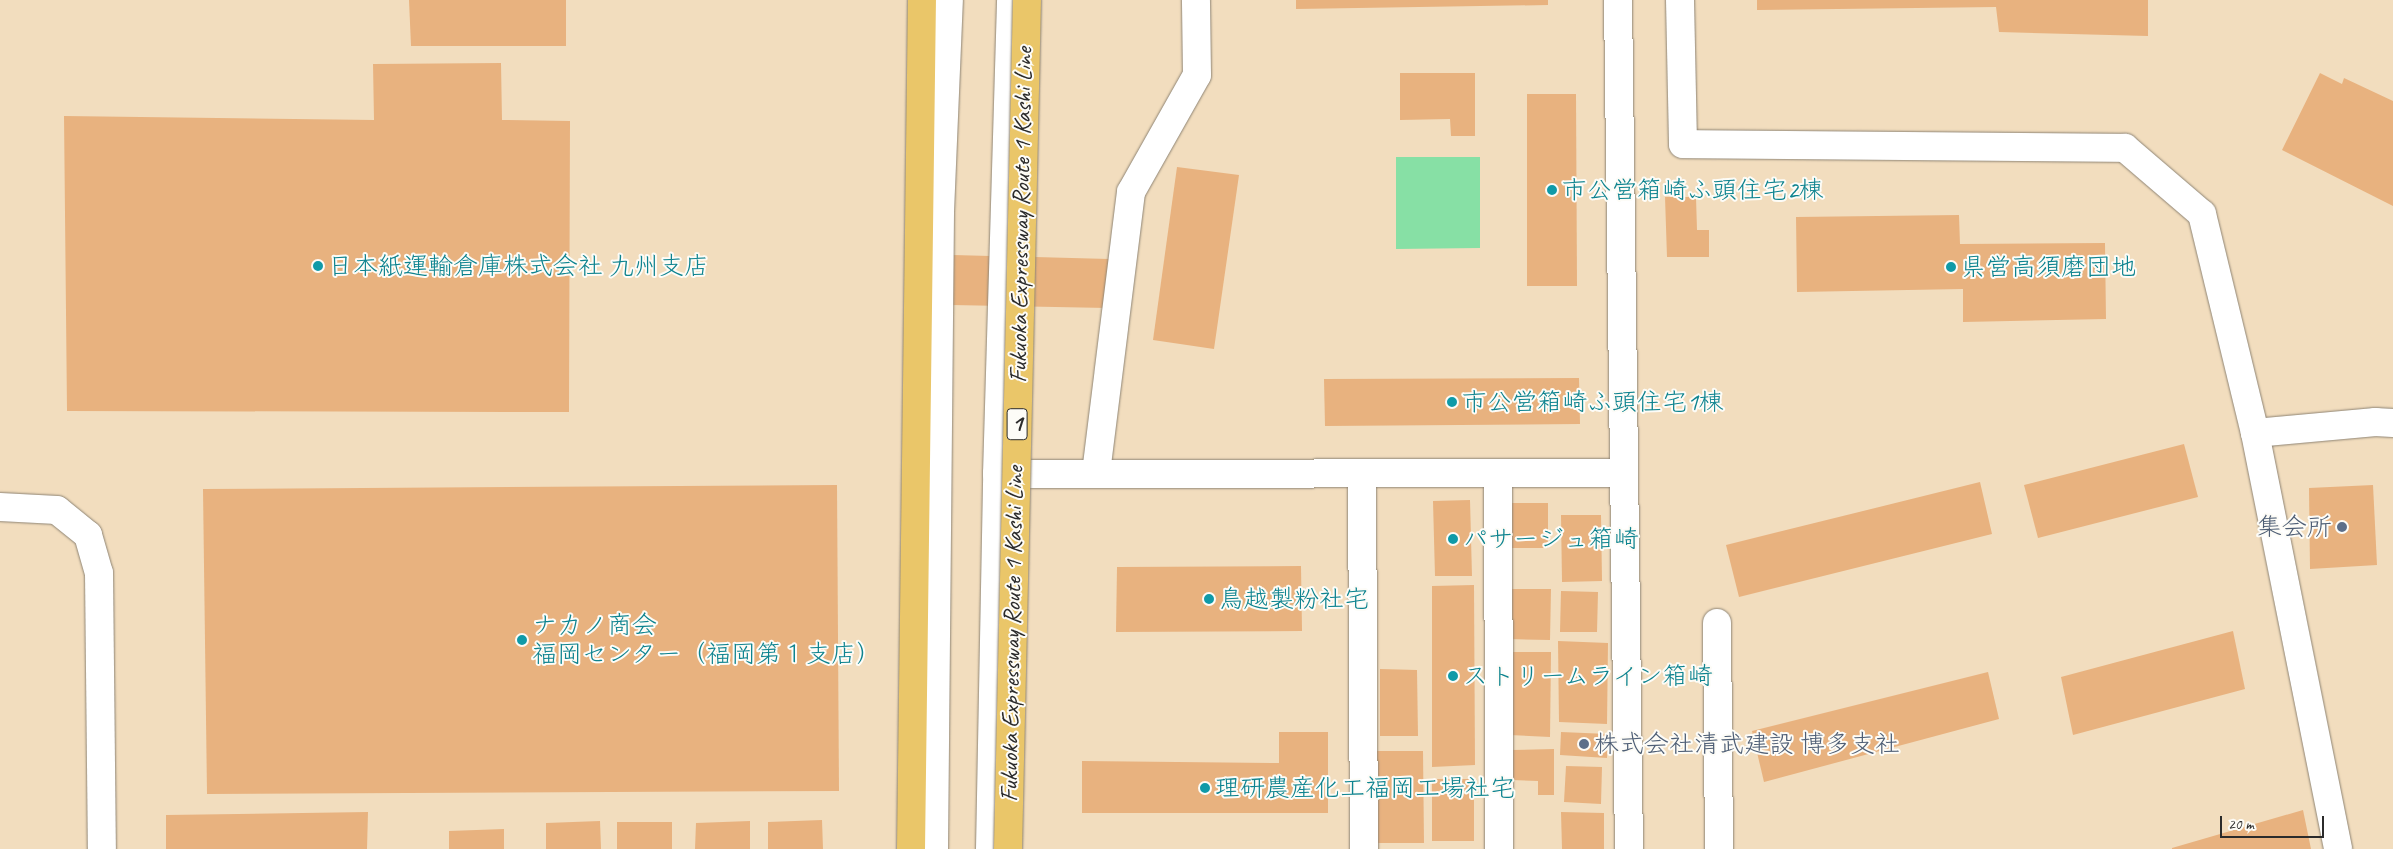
<!DOCTYPE html>
<meta charset="utf-8">
<style>
body{margin:0}
#map{position:relative;width:2393px;height:849px;overflow:hidden;background:#f2ddbe;font-family:Caveat,"Klee One",sans-serif}
div>[style]{position:absolute}
.green>*{inset:0;background:#87e0a5}
.building>*{inset:0;background:#e8b27f}
.roads{filter:drop-shadow(0 0 1px #8e8474) drop-shadow(0 0 1px #8e8474)}
.minor>*{height:28px;margin:-14px;padding:0 14px;transform-origin:14px;border-radius:14px;background:#fff}
.highway>*{height:28px;margin:-14px;padding:0 14px;transform-origin:14px;border-radius:14px;background:#eac669}
.bridges{filter:drop-shadow(0 0 1px #8e8474) drop-shadow(0 0 1px #8e8474)}
.highway-bridge>*{height:28px;margin:-14px;padding:0 14px;transform-origin:14px;border-radius:14px;background:#eac669}
.dots>*{width:14px;height:14px;translate:-50% -50%;box-sizing:border-box;border:2px solid #fdfcf7;border-radius:50%}
span{translate:-50% -50%;white-space:nowrap;text-align:center;line-height:1.15;-webkit-text-stroke:4px #fdfcf7;paint-order:stroke}
.shield-label span{padding:1px 4px;background:#fdfcf7;border:1px solid;border-radius:4px;-webkit-text-stroke-width:0}
.shield-label{font-size:24px;color:#2b2b2b;font-weight:700}
.culture-label{font-size:25px;color:#0d838f}
.left{translate:0 -50%;text-align:left}
.street-label{font-size:25px;color:#2b2b2b}
.service-label{font-size:25px;color:#4e5e75}
.right{translate:-100% -50%;text-align:right}
.scale{position:absolute;left:2220px;top:816px;width:104px;height:22px;box-sizing:border-box;border:2px solid #2b2b2b;border-top:0;padding-left:6px;font-size:15px;line-height:18px;white-space:nowrap;color:#2b2b2b;-webkit-text-stroke:4px #fdfcf7;paint-order:stroke}
</style>
<div id="map">
<div class="green">
<div style="clip-path:polygon(1396px 157px,1480px 157px,1480px 248px,1396px 249px)"></div>
</div>
<div class="building">
<div style="clip-path:polygon(409px 0,566px 0,566px 46px,411px 46px)"></div>
<div style="clip-path:polygon(1296px 0,1548px 0,1548px 5px,1296px 9px)"></div>
<div style="clip-path:polygon(1757px 0,2148px 0,2148px 36px,1999px 32px,1996px 7px,1757px 10px)"></div>
<div style="clip-path:polygon(501px 63px,502px 120px,570px 121px,569px 412px,67px 411px,64px 116px,374px 120px,373px 64px)"></div>
<div style="clip-path:polygon(1400px 73px,1475px 73px,1475px 136px,1451px 136px,1450px 119px,1400px 120px)"></div>
<div style="clip-path:polygon(2320px 73px,2342px 84px,2344px 78px,2393px 101px,2393px 206px,2282px 150px)"></div>
<div style="clip-path:polygon(1527px 94px,1576px 94px,1577px 286px,1527px 286px)"></div>
<div style="clip-path:polygon(1177px 167px,1239px 175px,1214px 349px,1153px 340px)"></div>
<div style="clip-path:polygon(1665px 197px,1696px 197px,1697px 230px,1709px 230px,1709px 257px,1667px 257px)"></div>
<div style="clip-path:polygon(1959px 215px,1960px 244px,2105px 243px,2106px 319px,1963px 322px,1963px 289px,1797px 292px,1796px 217px)"></div>
<div style="clip-path:polygon(953px 255px,1109px 259px,1108px 308px,951px 305px)"></div>
<div style="clip-path:polygon(1579px 378px,1580px 424px,1325px 426px,1324px 379px)"></div>
<div style="clip-path:polygon(2184px 444px,2198px 497px,2038px 538px,2024px 485px)"></div>
<div style="clip-path:polygon(1980px 482px,1992px 534px,1739px 597px,1726px 545px)"></div>
<div style="clip-path:polygon(837px 485px,839px 791px,207px 794px,203px 489px)"></div>
<div style="clip-path:polygon(2373px 485px,2377px 565px,2310px 569px,2309px 488px)"></div>
<div style="clip-path:polygon(1470px 500px,1472px 576px,1435px 576px,1433px 501px)"></div>
<div style="clip-path:polygon(1510px 503px,1548px 503px,1548px 548px,1509px 548px)"></div>
<div style="clip-path:polygon(1561px 515px,1601px 515px,1602px 581px,1562px 582px)"></div>
<div style="clip-path:polygon(1301px 566px,1302px 631px,1116px 632px,1117px 567px)"></div>
<div style="clip-path:polygon(1474px 585px,1475px 765px,1432px 767px,1432px 586px)"></div>
<div style="clip-path:polygon(1508px 589px,1551px 589px,1550px 640px,1508px 639px)"></div>
<div style="clip-path:polygon(1561px 591px,1598px 592px,1597px 632px,1560px 632px)"></div>
<div style="clip-path:polygon(2233px 631px,2245px 689px,2073px 735px,2061px 677px)"></div>
<div style="clip-path:polygon(1558px 641px,1608px 643px,1607px 724px,1559px 722px)"></div>
<div style="clip-path:polygon(1511px 652px,1551px 652px,1550px 737px,1509px 735px)"></div>
<div style="clip-path:polygon(1380px 669px,1417px 670px,1418px 736px,1380px 736px)"></div>
<div style="clip-path:polygon(1988px 672px,1999px 719px,1764px 782px,1752px 731px)"></div>
<div style="clip-path:polygon(1279px 732px,1328px 732px,1328px 813px,1082px 813px,1082px 761px,1279px 763px)"></div>
<div style="clip-path:polygon(1561px 732px,1608px 734px,1607px 758px,1560px 755px)"></div>
<div style="clip-path:polygon(1554px 749px,1554px 795px,1538px 795px,1538px 781px,1511px 780px,1511px 750px)"></div>
<div style="clip-path:polygon(1377px 751px,1423px 751px,1424px 843px,1378px 843px)"></div>
<div style="clip-path:polygon(1566px 766px,1602px 767px,1601px 804px,1564px 802px)"></div>
<div style="clip-path:polygon(1432px 779px,1474px 779px,1474px 841px,1432px 841px)"></div>
<div style="clip-path:polygon(2303px 810px,2311px 849px,2172px 849px,2172px 848px)"></div>
<div style="clip-path:polygon(368px 812px,367px 849px,166px 849px,166px 815px)"></div>
<div style="clip-path:polygon(1561px 812px,1604px 813px,1604px 849px,1562px 849px)"></div>
<div style="clip-path:polygon(822px 820px,823px 849px,768px 849px,768px 822px)"></div>
<div style="clip-path:polygon(600px 821px,601px 849px,546px 849px,546px 823px)"></div>
<div style="clip-path:polygon(750px 821px,750px 849px,695px 849px,696px 823px)"></div>
<div style="clip-path:polygon(617px 822px,672px 822px,672px 849px,617px 849px)"></div>
<div style="clip-path:polygon(504px 829px,504px 849px,449px 849px,449px 831px)"></div>
</div>
<div class="roads">
<div class="minor">
<div style="left:1618px;top:0;width:849px;rotate:89.26deg"></div>
<div style="left:1680px;top:0;width:144px;rotate:88.8deg"></div>
<div style="left:1683px;top:144px;width:442px;rotate:0.5deg"></div>
<div style="left:2125px;top:148px;width:101px;rotate:40.6deg"></div>
<div style="left:2202px;top:214px;width:225px;rotate:76.4deg"></div>
<div style="left:2255px;top:433px;width:424px;rotate:78.7deg"></div>
<div style="left:2255px;top:433px;width:121px;rotate:-5.2deg"></div>
<div style="left:2375px;top:422px;width:18px;rotate:3deg"></div>
<div style="left:1096px;top:473px;width:283px;rotate:-82.9deg"></div>
<div style="left:1131px;top:192px;width:134px;rotate:-60.6deg"></div>
<div style="left:1197px;top:75px;width:75px;rotate:-90.8deg"></div>
<div style="left:1362px;top:473px;width:376px;rotate:89.7deg"></div>
<div style="left:1498px;top:473px;width:376px;rotate:89.8deg"></div>
<div style="left:997px;top:474px;width:627px;rotate:-0.09deg"></div>
<div style="left:0;top:507px;width:57px;rotate:3deg"></div>
<div style="left:57px;top:510px;width:40px;rotate:39deg"></div>
<div style="left:88px;top:535px;width:40px;rotate:74deg"></div>
<div style="left:99px;top:573px;width:276px;rotate:89.4deg"></div>
<div style="left:1717px;top:623px;width:226px;rotate:89.5deg"></div>
<div style="left:934px;top:849px;width:637px;rotate:-89.46deg"></div>
<div style="left:940px;top:212px;width:212px;rotate:-87.6deg"></div>
<div style="left:990px;top:849px;width:375px;rotate:-88.9deg"></div>
<div style="left:997px;top:474px;width:474px;rotate:-88.3deg"></div>
</div>
<div class="highway">
<div style="left:911px;top:849px;width:849px;rotate:-89.26deg"></div>
</div>
</div>
<div class="bridges">
<div class="highway-bridge">
<div style="left:1008px;top:849px;width:849px;rotate:-88.72deg"></div>
</div>
</div>
<div class="dots">
<div style="left:1552px;top:190px;background:#0f9aa8"></div>
<div style="left:318px;top:266px;background:#0f9aa8"></div>
<div style="left:1951px;top:267px;background:#0f9aa8"></div>
<div style="left:1452px;top:402px;background:#0f9aa8"></div>
<div style="left:2342px;top:527px;background:#5c6f8a"></div>
<div style="left:1453px;top:539px;background:#0f9aa8"></div>
<div style="left:1209px;top:599px;background:#0f9aa8"></div>
<div style="left:522px;top:640px;background:#0f9aa8"></div>
<div style="left:1453px;top:676px;background:#0f9aa8"></div>
<div style="left:1584px;top:744px;background:#5c6f8a"></div>
<div style="left:1205px;top:788px;background:#0f9aa8"></div>
</div>
<div class="shield-label">
<span style="left:1017px;top:424px">1</span>
</div>
<div class="culture-label">
<span class="left" style="left:1562px;top:190px">市公営箱崎ふ頭住宅2棟</span>
<span class="left" style="left:328px;top:266px">日本紙運輸倉庫株式会社 九州支店</span>
<span class="left" style="left:1961px;top:267px">県営高須磨団地</span>
<span class="left" style="left:1462px;top:402px">市公営箱崎ふ頭住宅1棟</span>
<span class="left" style="left:1463px;top:539px">パサージュ箱崎</span>
<span class="left" style="left:1219px;top:599px">鳥越製粉社宅</span>
<span class="left" style="left:532px;top:640px">ナカノ商会<br>福岡センター（福岡第１支店）</span>
<span class="left" style="left:1463px;top:676px">ストリームライン箱崎</span>
<span class="left" style="left:1215px;top:788px">理研農産化工福岡工場社宅</span>
</div>
<div class="street-label">
<span style="left:1021px;top:215px;rotate:-89deg">Fukuoka Expressway Route 1 Kashi Line</span>
<span style="left:1012px;top:634px;rotate:-89deg">Fukuoka Expressway Route 1 Kashi Line</span>
</div>
<div class="service-label">
<span class="right" style="left:2332px;top:527px">集会所</span>
<span class="left" style="left:1594px;top:744px">株式会社清武建設 博多支社</span>
</div>
<div class="scale">20 m</div>
</div>
